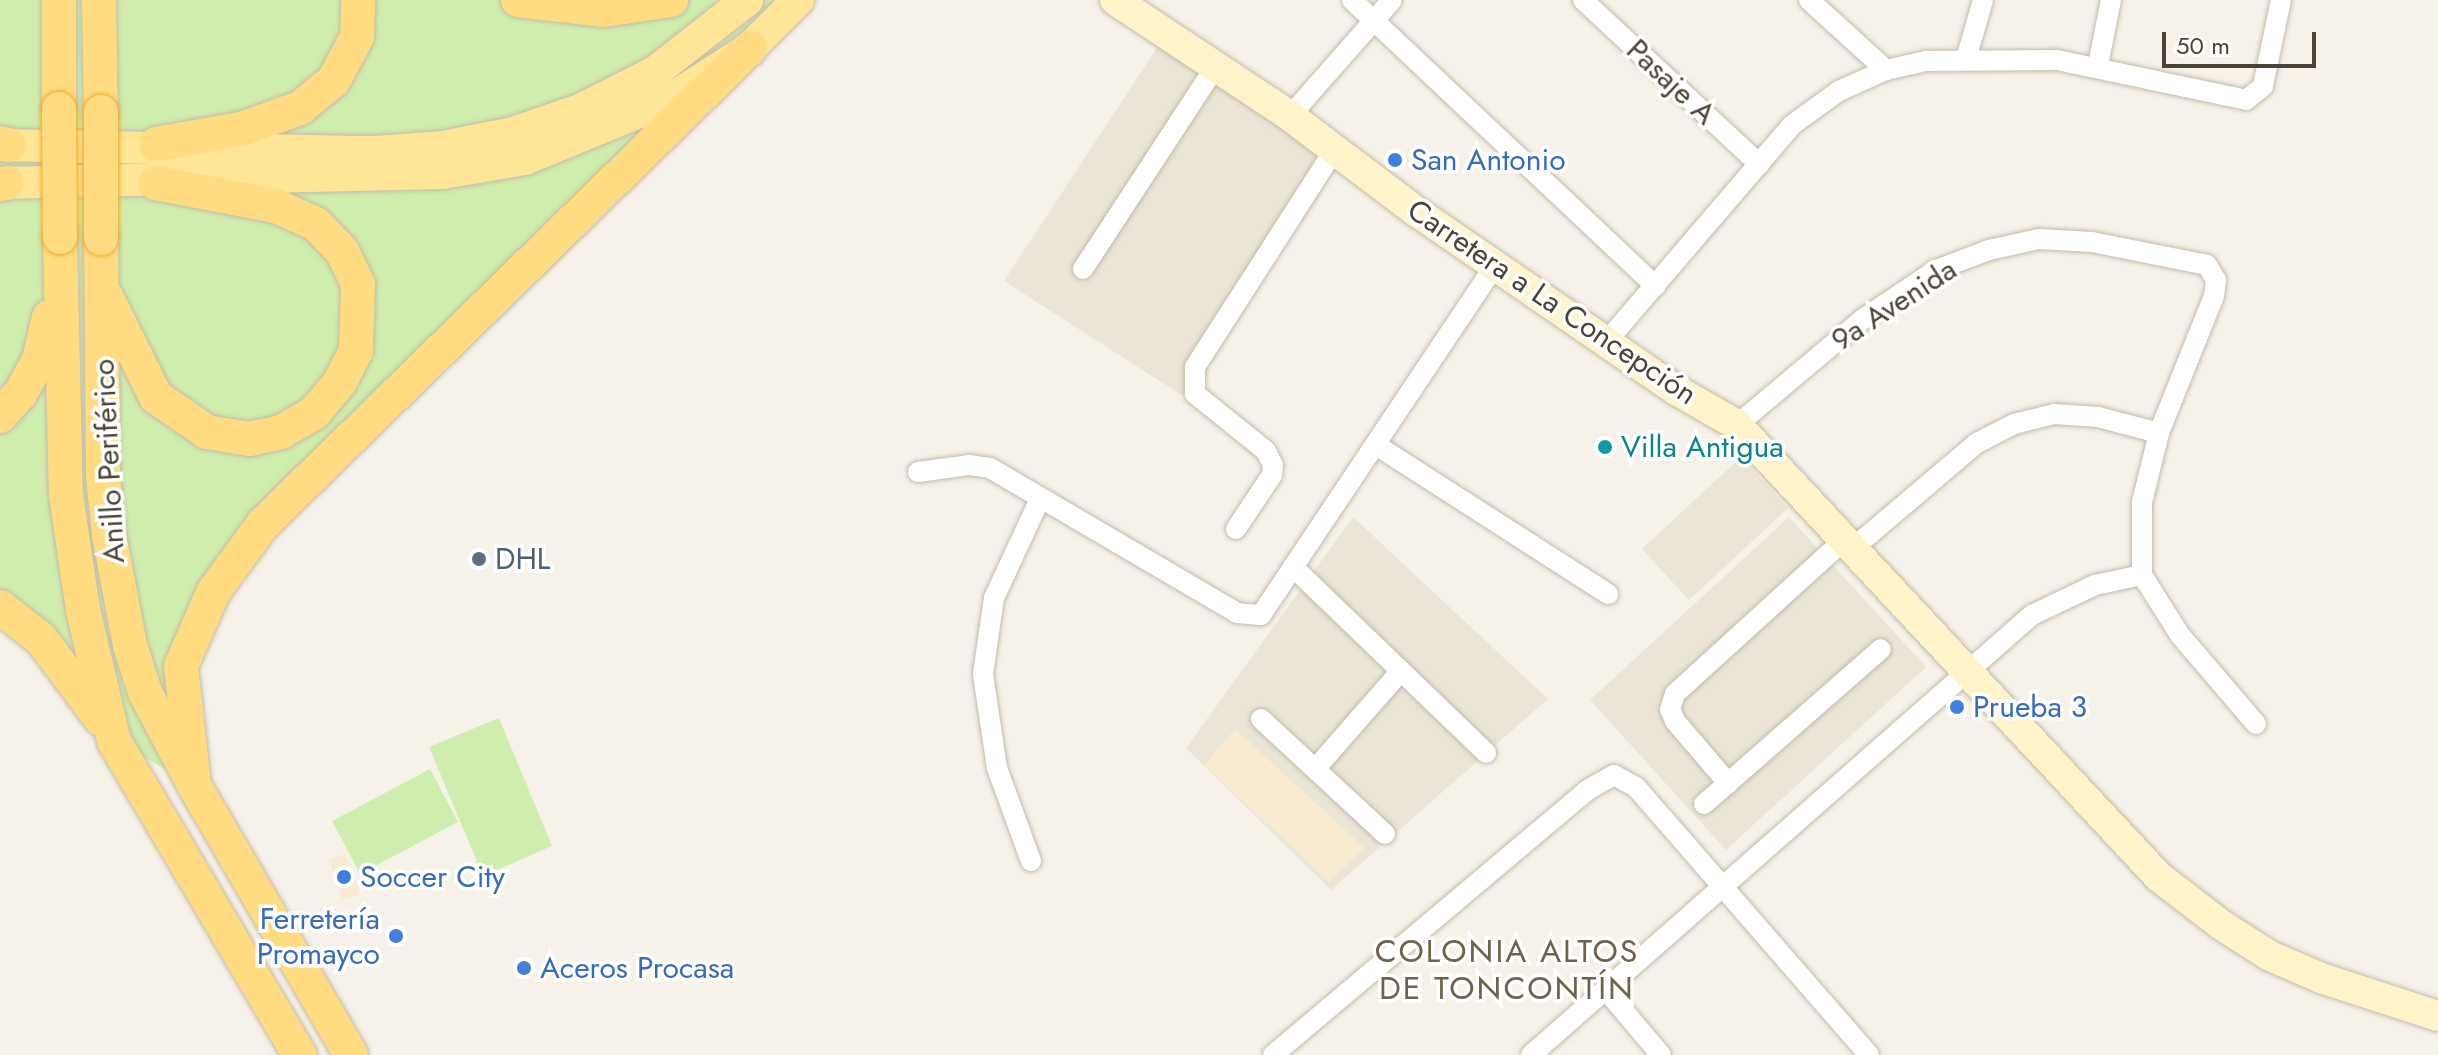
<!DOCTYPE html>
<meta charset="utf-8">
<style>
body{margin:0}
#map{position:relative;width:2438px;height:1055px;overflow:hidden;background:#f6f2e9;font-family:Jost,sans-serif}
div>[style]{position:absolute}
.residential>*{inset:0;background:#eae5d6}
.commercial>*{inset:0;background:#f9ead2}
.green>*{inset:0;background:#cfeead}
.roads{filter:drop-shadow(0 0 2px #c3bbaa) drop-shadow(0 0 2px #c3bbaa)}
.minor>*{height:20px;margin:-10px;padding:0 10px;transform-origin:10px;border-radius:10px;background:#fff}
.secondary>*{height:30px;margin:-15px;padding:0 15px;transform-origin:15px;border-radius:15px;background:#fff4c9}
.primary>*{height:32px;margin:-16px;padding:0 16px;transform-origin:16px;border-radius:16px;background:#ffe598}
.trunk>*{height:34px;margin:-17px;padding:0 17px;transform-origin:17px;border-radius:17px;background:#ffdc81}
.bridges{filter:drop-shadow(0 0 2px #efac2a) drop-shadow(0 0 2px #efac2a)}
.trunk-bridge>*{height:34px;margin:-17px;padding:0 17px;transform-origin:17px;border-radius:17px;background:#ffdc81}
.dots>*{width:22px;height:22px;translate:-50% -50%;box-sizing:border-box;border:4px solid #fff;border-radius:50%}
span{translate:-50% -50%;white-space:nowrap;text-align:center;line-height:1.15;-webkit-text-stroke:7px #fff;paint-order:stroke}
.street-label{font-size:30px;color:#4b4336}
.shop-label{font-size:30px;color:#366cbe}
.left{translate:0 -50%;text-align:left}
.right{translate:-100% -50%;text-align:right}
.culture-label{font-size:30px;color:#0d838f}
.service-label{font-size:30px;color:#4e5e75}
.neighbourhood-label{font-size:32px;color:#6f624c;letter-spacing:2px}
.scale{position:absolute;left:2162px;top:32px;width:154px;height:36px;box-sizing:border-box;border:4px solid #4b4336;border-top:0;padding-left:10px;font-size:24px;line-height:28px;white-space:nowrap;color:#4b4336;-webkit-text-stroke:6px #fff;paint-order:stroke}
</style>
<div id="map">
<div class="residential">
<div style="clip-path:polygon(1166px 34px,1345px 156px,1183px 396px,1004px 281px)"></div>
<div style="clip-path:polygon(1741px 457px,1788px 508px,1689px 600px,1642px 549px)"></div>
<div style="clip-path:polygon(1353px 517px,1548px 699px,1331px 890px,1186px 748px)"></div>
<div style="clip-path:polygon(1789px 517px,1926px 667px,1726px 850px,1590px 700px)"></div>
</div>
<div class="commercial">
<div style="clip-path:polygon(1235px 729px,1365px 848px,1329px 882px,1204px 765px)"></div>
<div style="clip-path:polygon(345px 854px,360px 894px,343px 900px,329px 860px)"></div>
</div>
<div class="green">
<div style="clip-path:polygon(0 0,798px 0,264px 523px,181px 666px,194px 785px,114px 741px,0 607px)"></div>
<div style="clip-path:polygon(499px 718px,552px 846px,483px 876px,429px 747px)"></div>
<div style="clip-path:polygon(430px 769px,458px 822px,360px 874px,332px 821px)"></div>
</div>
<div class="roads">
<div class="minor">
<div style="left:1352px;top:0;width:417px;rotate:43.3deg"></div>
<div style="left:1583px;top:0;width:241px;rotate:43deg"></div>
<div style="left:1809px;top:0;width:104px;rotate:42.3deg"></div>
<div style="left:1966px;top:59px;width:61px;rotate:-73.9deg"></div>
<div style="left:2098px;top:65px;width:66px;rotate:-78.7deg"></div>
<div style="left:1290px;top:116px;width:154px;rotate:-48.7deg"></div>
<div style="left:1083px;top:269px;width:241px;rotate:-56.8deg"></div>
<div style="left:1607px;top:341px;width:284px;rotate:-49.4deg"></div>
<div style="left:1792px;top:125px;width:58px;rotate:-35.9deg"></div>
<div style="left:1839px;top:91px;width:51px;rotate:-24.1deg"></div>
<div style="left:1886px;top:70px;width:41px;rotate:-12.7deg"></div>
<div style="left:1926px;top:61px;width:131px;rotate:-0.4deg"></div>
<div style="left:2057px;top:60px;width:193px;rotate:11.9deg"></div>
<div style="left:2246px;top:100px;width:22px;rotate:-39deg"></div>
<div style="left:2263px;top:86px;width:88px;rotate:-78.2deg"></div>
<div style="left:1737px;top:425px;width:165px;rotate:-40.1deg"></div>
<div style="left:1863px;top:319px;width:88px;rotate:-33.9deg"></div>
<div style="left:1936px;top:270px;width:57px;rotate:-20.7deg"></div>
<div style="left:1989px;top:250px;width:51px;rotate:-12.4deg"></div>
<div style="left:2039px;top:239px;width:53px;rotate:3.2deg"></div>
<div style="left:2092px;top:242px;width:117px;rotate:11.3deg"></div>
<div style="left:2207px;top:265px;width:17px;rotate:59deg"></div>
<div style="left:2216px;top:280px;width:16px;rotate:97deg"></div>
<div style="left:2214px;top:296px;width:148px;rotate:111.9deg"></div>
<div style="left:2159px;top:433px;width:71px;rotate:103.8deg"></div>
<div style="left:2142px;top:502px;width:73px;rotate:90deg"></div>
<div style="left:2142px;top:575px;width:71px;rotate:57.7deg"></div>
<div style="left:2180px;top:635px;width:117px;rotate:49.5deg"></div>
<div style="left:1376px;top:445px;width:276px;rotate:32.7deg"></div>
<div style="left:918px;top:472px;width:51px;rotate:-7.8deg"></div>
<div style="left:969px;top:465px;width:21px;rotate:8deg"></div>
<div style="left:990px;top:468px;width:286px;rotate:30.4deg"></div>
<div style="left:1237px;top:613px;width:24px;rotate:5deg"></div>
<div style="left:1261px;top:615px;width:421px;rotate:-56.2deg"></div>
<div style="left:1236px;top:529px;width:65px;rotate:-56.3deg"></div>
<div style="left:1272px;top:475px;width:10px;rotate:-84deg"></div>
<div style="left:1273px;top:465px;width:16px;rotate:-117deg"></div>
<div style="left:1266px;top:451px;width:91px;rotate:-141.2deg"></div>
<div style="left:1195px;top:394px;width:27px;rotate:-90deg"></div>
<div style="left:1195px;top:367px;width:259px;rotate:-57.3deg"></div>
<div style="left:1844px;top:540px;width:229px;rotate:137.7deg"></div>
<div style="left:1675px;top:694px;width:16px;rotate:108deg"></div>
<div style="left:1670px;top:709px;width:13px;rotate:67deg"></div>
<div style="left:1675px;top:721px;width:82px;rotate:49.5deg"></div>
<div style="left:1728px;top:783px;width:203px;rotate:-41.2deg"></div>
<div style="left:1852px;top:549px;width:164px;rotate:-40.3deg"></div>
<div style="left:1977px;top:443px;width:42px;rotate:-27.2deg"></div>
<div style="left:2014px;top:424px;width:41px;rotate:-14deg"></div>
<div style="left:2054px;top:414px;width:44px;rotate:3.9deg"></div>
<div style="left:2098px;top:417px;width:63px;rotate:14.7deg"></div>
<div style="left:1293px;top:567px;width:268px;rotate:43.9deg"></div>
<div style="left:1261px;top:719px;width:169px;rotate:42.8deg"></div>
<div style="left:1316px;top:768px;width:129px;rotate:-48.8deg"></div>
<div style="left:1704px;top:804px;width:32px;rotate:-41deg"></div>
<div style="left:1031px;top:861px;width:99px;rotate:-110.1deg"></div>
<div style="left:997px;top:768px;width:95px;rotate:-98.5deg"></div>
<div style="left:983px;top:674px;width:77px;rotate:-81.8deg"></div>
<div style="left:994px;top:598px;width:109px;rotate:-65.1deg"></div>
<div style="left:1606px;top:990px;width:85px;rotate:49.8deg"></div>
<div style="left:1273px;top:1055px;width:409px;rotate:-40.1deg"></div>
<div style="left:1586px;top:791px;width:32px;rotate:-30deg"></div>
<div style="left:1614px;top:775px;width:25px;rotate:29deg"></div>
<div style="left:1636px;top:787px;width:355px;rotate:49deg"></div>
<div style="left:1531px;top:1055px;width:667px;rotate:-41.29deg"></div>
<div style="left:2032px;top:615px;width:70px;rotate:-25.5deg"></div>
<div style="left:2095px;top:585px;width:48px;rotate:-12deg"></div>
</div>
<div class="secondary">
<div style="left:1115px;top:0;width:210px;rotate:33.5deg"></div>
<div style="left:1290px;top:116px;width:159px;rotate:37.1deg"></div>
<div style="left:1417px;top:212px;width:314px;rotate:34.5deg"></div>
<div style="left:1676px;top:390px;width:70px;rotate:29.8deg"></div>
<div style="left:1737px;top:425px;width:618px;rotate:46.97deg"></div>
<div style="left:2159px;top:877px;width:77px;rotate:37.6deg"></div>
<div style="left:2220px;top:924px;width:59px;rotate:32.6deg"></div>
<div style="left:2270px;top:956px;width:56px;rotate:23.3deg"></div>
<div style="left:2321px;top:978px;width:123px;rotate:18deg"></div>
</div>
<div class="primary">
<div style="left:0;top:145px;width:375px;rotate:1.1deg"></div>
<div style="left:375px;top:152px;width:68px;rotate:-4.2deg"></div>
<div style="left:443px;top:147px;width:71px;rotate:-11.3deg"></div>
<div style="left:513px;top:133px;width:71px;rotate:-18.9deg"></div>
<div style="left:580px;top:110px;width:84px;rotate:-26.9deg"></div>
<div style="left:655px;top:72px;width:117px;rotate:-38deg"></div>
<div style="left:0;top:183px;width:443px;rotate:-1.3deg"></div>
<div style="left:443px;top:173px;width:83px;rotate:-9.7deg"></div>
<div style="left:525px;top:159px;width:158px;rotate:-22.3deg"></div>
<div style="left:671px;top:99px;width:94px;rotate:-32.8deg"></div>
<div style="left:750px;top:48px;width:68px;rotate:-45deg"></div>
</div>
<div class="trunk">
<div style="left:99px;top:0;width:112px;rotate:89deg"></div>
<div style="left:518px;top:0;width:87px;rotate:6.6deg"></div>
<div style="left:604px;top:10px;width:68px;rotate:-8.5deg"></div>
<div style="left:59px;top:109px;width:109px;rotate:-90deg"></div>
<div style="left:0;top:143px;width:9px;rotate:13deg"></div>
<div style="left:156px;top:144px;width:86px;rotate:-10deg"></div>
<div style="left:241px;top:129px;width:63px;rotate:-19.6deg"></div>
<div style="left:300px;top:108px;width:44px;rotate:-39.5deg"></div>
<div style="left:334px;top:80px;width:49px;rotate:-61.9deg"></div>
<div style="left:357px;top:37px;width:37px;rotate:-88deg"></div>
<div style="left:0;top:184px;width:7px;rotate:-8deg"></div>
<div style="left:60px;top:237px;width:258px;rotate:88.7deg"></div>
<div style="left:66px;top:495px;width:116px;rotate:81.6deg"></div>
<div style="left:83px;top:610px;width:135px;rotate:76.7deg"></div>
<div style="left:114px;top:741px;width:365px;rotate:59.4deg"></div>
<div style="left:101px;top:238px;width:238px;rotate:89.5deg"></div>
<div style="left:103px;top:476px;width:59px;rotate:84.2deg"></div>
<div style="left:109px;top:535px;width:112px;rotate:79.2deg"></div>
<div style="left:130px;top:645px;width:49px;rotate:72.3deg"></div>
<div style="left:145px;top:692px;width:105px;rotate:62.2deg"></div>
<div style="left:194px;top:785px;width:312px;rotate:59.8deg"></div>
<div style="left:106px;top:296px;width:113px;rotate:63.7deg"></div>
<div style="left:156px;top:397px;width:62px;rotate:34.5deg"></div>
<div style="left:207px;top:432px;width:43px;rotate:9.5deg"></div>
<div style="left:249px;top:439px;width:33px;rotate:-12deg"></div>
<div style="left:281px;top:432px;width:38px;rotate:-30deg"></div>
<div style="left:314px;top:413px;width:40px;rotate:-50deg"></div>
<div style="left:340px;top:382px;width:35px;rotate:-63deg"></div>
<div style="left:356px;top:351px;width:67px;rotate:-88.3deg"></div>
<div style="left:358px;top:284px;width:37px;rotate:-116deg"></div>
<div style="left:342px;top:251px;width:37px;rotate:-134deg"></div>
<div style="left:316px;top:224px;width:44px;rotate:-155.8deg"></div>
<div style="left:276px;top:206px;width:123px;rotate:-169.2deg"></div>
<div style="left:0;top:416px;width:30px;rotate:-48deg"></div>
<div style="left:20px;top:394px;width:39px;rotate:-61deg"></div>
<div style="left:39px;top:360px;width:44px;rotate:-76.9deg"></div>
<div style="left:0;top:607px;width:52px;rotate:38deg"></div>
<div style="left:41px;top:639px;width:99px;rotate:53.2deg"></div>
<div style="left:194px;top:785px;width:120px;rotate:-96.2deg"></div>
<div style="left:181px;top:666px;width:82px;rotate:-66.3deg"></div>
<div style="left:214px;top:591px;width:84px;rotate:-53.7deg"></div>
<div style="left:264px;top:523px;width:680px;rotate:-44.34deg"></div>
</div>
</div>
<div class="bridges">
<div class="trunk-bridge">
<div style="left:59px;top:109px;width:128px;rotate:89.6deg"></div>
<div style="left:101px;top:112px;width:126px;rotate:90deg"></div>
</div>
</div>
<div class="dots">
<div style="left:1395px;top:160px;background:#3f7fe0"></div>
<div style="left:1605px;top:447px;background:#0f9aa8"></div>
<div style="left:479px;top:559px;background:#5c6f8a"></div>
<div style="left:1957px;top:707px;background:#3f7fe0"></div>
<div style="left:344px;top:877px;background:#3f7fe0"></div>
<div style="left:396px;top:936px;background:#3f7fe0"></div>
<div style="left:524px;top:968px;background:#3f7fe0"></div>
</div>
<div class="street-label">
<span style="left:1671px;top:82px;rotate:43deg">Pasaje A</span>
<span style="left:1552px;top:302px;rotate:34deg">Carretera a La Concepción</span>
<span style="left:1894px;top:305px;rotate:-33deg">9a Avenida</span>
<span style="left:109px;top:461px;rotate:-93deg">Anillo Periférico</span>
</div>
<div class="shop-label">
<span class="left" style="left:1411px;top:160px">San Antonio</span>
<span class="left" style="left:1973px;top:707px">Prueba 3</span>
<span class="left" style="left:360px;top:877px">Soccer City</span>
<span class="right" style="left:380px;top:936px">Ferretería<br>Promayco</span>
<span class="left" style="left:540px;top:968px">Aceros Procasa</span>
</div>
<div class="culture-label">
<span class="left" style="left:1621px;top:447px">Villa Antigua</span>
</div>
<div class="service-label">
<span class="left" style="left:495px;top:559px">DHL</span>
</div>
<div class="neighbourhood-label">
<span style="left:1507px;top:970px">COLONIA ALTOS<br>DE TONCONTÍN</span>
</div>
<div class="scale">50 m</div>
</div>
